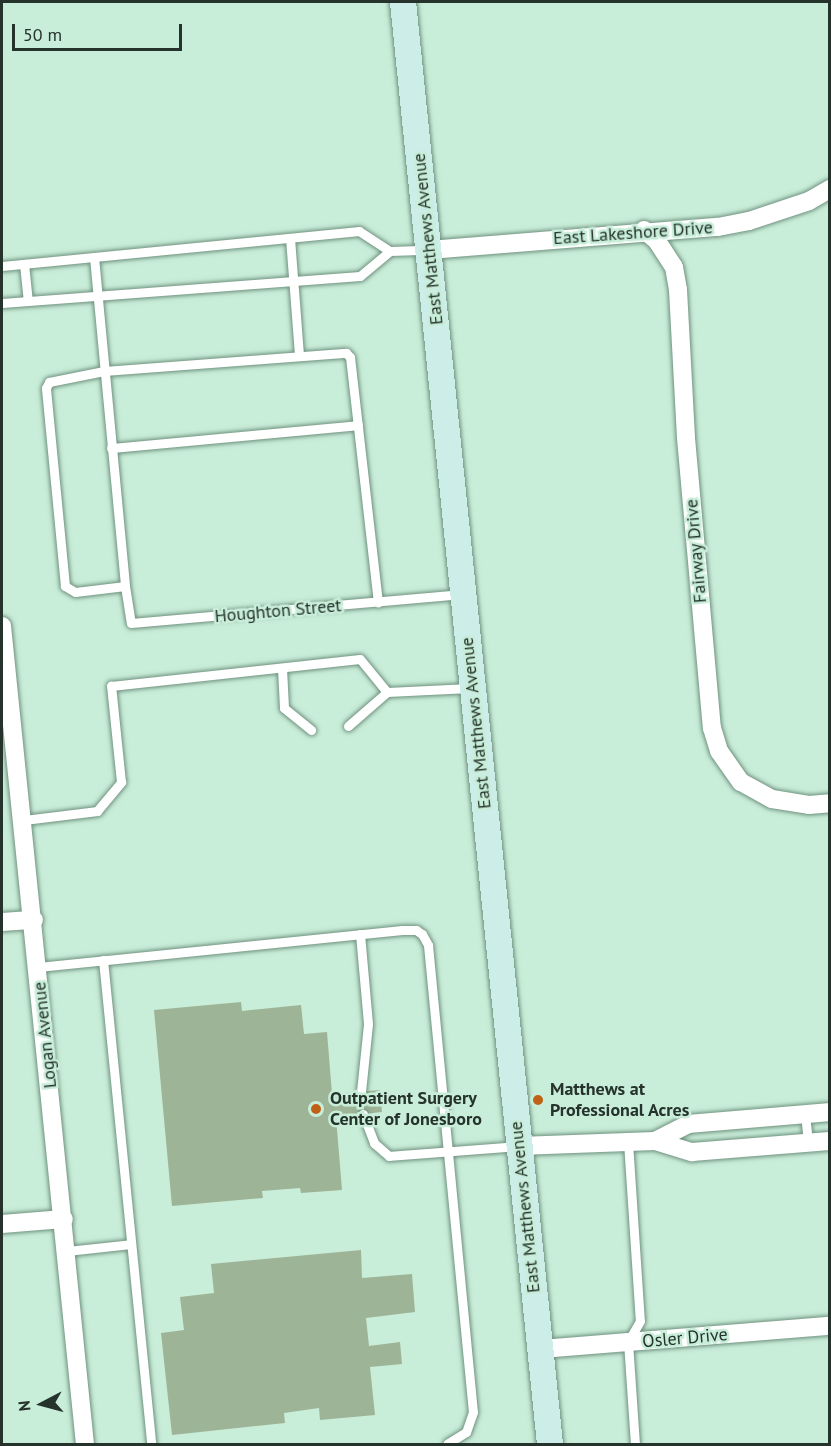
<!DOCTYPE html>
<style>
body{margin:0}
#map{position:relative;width:831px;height:1446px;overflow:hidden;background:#c8edd9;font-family:"PT Sans",sans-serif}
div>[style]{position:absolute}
.building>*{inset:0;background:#9db497}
.roads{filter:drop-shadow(0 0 2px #70927f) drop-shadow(0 0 2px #70927f)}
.lane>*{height:9px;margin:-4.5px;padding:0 4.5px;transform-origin:4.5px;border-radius:4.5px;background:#fff}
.street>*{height:18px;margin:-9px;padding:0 9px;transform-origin:9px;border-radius:9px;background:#fff}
.secondary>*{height:26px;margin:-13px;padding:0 13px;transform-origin:13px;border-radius:13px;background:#ccede8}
.dots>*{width:16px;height:16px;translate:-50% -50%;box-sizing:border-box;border:3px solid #c8edd9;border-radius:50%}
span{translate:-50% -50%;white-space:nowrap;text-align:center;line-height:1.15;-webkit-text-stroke:5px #c8edd9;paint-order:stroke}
.street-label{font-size:18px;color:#25332c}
.poi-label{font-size:18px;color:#25332c;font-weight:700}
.left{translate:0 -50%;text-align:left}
.frame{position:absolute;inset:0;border:3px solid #25332c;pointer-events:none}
.north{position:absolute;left:12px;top:1374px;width:60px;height:60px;-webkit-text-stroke:4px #c8edd9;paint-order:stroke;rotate:264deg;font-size:16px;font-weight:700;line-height:24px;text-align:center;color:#25332c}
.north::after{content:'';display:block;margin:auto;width:21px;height:27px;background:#25332c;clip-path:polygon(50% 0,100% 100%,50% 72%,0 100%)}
.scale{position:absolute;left:12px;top:24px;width:170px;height:27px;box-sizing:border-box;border:3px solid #25332c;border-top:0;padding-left:8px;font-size:18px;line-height:21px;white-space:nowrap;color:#25332c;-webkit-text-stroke:4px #c8edd9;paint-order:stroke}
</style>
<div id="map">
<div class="building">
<div style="clip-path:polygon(241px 1002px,242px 1011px,301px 1005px,304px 1034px,327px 1032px,332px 1094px,380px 1090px,382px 1112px,336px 1117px,342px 1190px,301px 1193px,300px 1188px,262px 1191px,263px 1198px,172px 1206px,154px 1010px)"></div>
<div style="clip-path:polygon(361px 1250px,362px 1278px,412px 1274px,415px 1312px,366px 1318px,369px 1346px,400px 1342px,402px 1364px,370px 1367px,375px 1415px,320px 1420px,319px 1408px,284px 1413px,285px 1423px,172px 1435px,161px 1333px,184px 1330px,180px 1297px,214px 1293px,211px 1264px)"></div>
</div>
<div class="roads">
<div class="lane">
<div style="left:290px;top:238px;width:118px;rotate:85.6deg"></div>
<div style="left:94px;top:257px;width:330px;rotate:84.6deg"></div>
<div style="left:125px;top:586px;width:37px;rotate:81deg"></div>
<div style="left:131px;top:623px;width:330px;rotate:-5deg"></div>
<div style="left:24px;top:264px;width:37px;rotate:84deg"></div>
<div style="left:2px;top:266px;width:359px;rotate:-5.6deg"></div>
<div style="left:359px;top:231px;width:37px;rotate:33deg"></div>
<div style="left:390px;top:251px;width:37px;rotate:-2deg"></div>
<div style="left:2px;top:303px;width:359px;rotate:-4.3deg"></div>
<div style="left:360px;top:276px;width:39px;rotate:-40deg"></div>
<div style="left:111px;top:448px;width:248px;rotate:-5.3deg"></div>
<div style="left:125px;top:586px;width:50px;rotate:173.2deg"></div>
<div style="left:75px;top:592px;width:12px;rotate:-149deg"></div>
<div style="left:65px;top:586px;width:199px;rotate:-95.5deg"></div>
<div style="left:46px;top:388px;width:7px;rotate:-63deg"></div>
<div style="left:49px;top:382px;width:56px;rotate:-11.3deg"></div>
<div style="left:104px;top:371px;width:243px;rotate:-4.3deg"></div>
<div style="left:346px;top:353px;width:6px;rotate:45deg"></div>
<div style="left:350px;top:357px;width:247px;rotate:83.5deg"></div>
<div style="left:282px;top:668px;width:40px;rotate:87.1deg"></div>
<div style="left:284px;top:708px;width:35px;rotate:39deg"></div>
<div style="left:348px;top:726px;width:52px;rotate:-41.1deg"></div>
<div style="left:24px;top:820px;width:74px;rotate:-7deg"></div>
<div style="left:97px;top:811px;width:38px;rotate:-50deg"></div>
<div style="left:121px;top:782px;width:97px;rotate:-95.9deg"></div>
<div style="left:111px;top:686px;width:250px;rotate:-6.2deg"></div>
<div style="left:360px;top:659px;width:43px;rotate:50.7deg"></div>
<div style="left:387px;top:692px;width:83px;rotate:-2.8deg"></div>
<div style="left:360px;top:934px;width:90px;rotate:84.9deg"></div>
<div style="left:368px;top:1024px;width:68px;rotate:95.9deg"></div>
<div style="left:103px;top:960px;width:486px;rotate:84.3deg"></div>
<div style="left:38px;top:967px;width:366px;rotate:-5.8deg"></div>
<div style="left:402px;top:930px;width:14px"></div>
<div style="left:416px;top:930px;width:7px;rotate:34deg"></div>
<div style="left:422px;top:934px;width:13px;rotate:61deg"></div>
<div style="left:428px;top:945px;width:469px;rotate:84.5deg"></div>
<div style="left:473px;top:1412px;width:21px;rotate:109deg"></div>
<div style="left:466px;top:1432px;width:22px;rotate:148deg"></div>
<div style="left:363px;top:1114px;width:31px;rotate:69deg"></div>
<div style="left:374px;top:1143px;width:20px;rotate:41deg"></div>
<div style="left:389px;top:1156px;width:129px;rotate:-4.4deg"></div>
<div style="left:805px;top:1114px;width:28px;rotate:84deg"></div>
<div style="left:628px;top:1142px;width:179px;rotate:86.2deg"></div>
<div style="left:640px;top:1321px;width:24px;rotate:120deg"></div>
<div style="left:628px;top:1342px;width:102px;rotate:86.1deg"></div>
<div style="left:67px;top:1251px;width:64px;rotate:-6.2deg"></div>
</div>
<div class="street">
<div style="left:644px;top:230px;width:17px;rotate:40deg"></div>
<div style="left:657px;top:241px;width:31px;rotate:57deg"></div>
<div style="left:674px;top:267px;width:23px;rotate:80deg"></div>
<div style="left:678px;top:290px;width:148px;rotate:86.9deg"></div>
<div style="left:686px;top:438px;width:291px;rotate:84.9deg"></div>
<div style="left:712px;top:728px;width:24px;rotate:73deg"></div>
<div style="left:719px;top:751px;width:38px;rotate:55deg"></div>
<div style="left:741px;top:782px;width:35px;rotate:29deg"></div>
<div style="left:772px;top:799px;width:37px;rotate:9deg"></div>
<div style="left:809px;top:805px;width:21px;rotate:-5deg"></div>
<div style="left:429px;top:250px;width:290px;rotate:-4.6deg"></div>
<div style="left:718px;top:227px;width:32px;rotate:-11deg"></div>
<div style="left:749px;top:221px;width:63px;rotate:-18.4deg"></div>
<div style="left:809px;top:201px;width:24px;rotate:-30deg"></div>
<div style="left:2px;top:626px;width:822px;rotate:84.21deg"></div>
<div style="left:2px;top:922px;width:32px;rotate:-4deg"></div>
<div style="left:655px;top:1141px;width:37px;rotate:-27deg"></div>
<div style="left:688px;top:1124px;width:143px;rotate:-4.8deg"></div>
<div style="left:519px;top:1146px;width:136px;rotate:-2.1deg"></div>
<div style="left:655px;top:1141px;width:39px;rotate:17deg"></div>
<div style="left:692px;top:1152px;width:138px;rotate:-4.6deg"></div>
<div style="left:2px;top:1224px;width:62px;rotate:-4.6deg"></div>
<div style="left:541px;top:1349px;width:290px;rotate:-4.6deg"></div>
</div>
<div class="secondary">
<div style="left:403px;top:2px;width:1449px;rotate:84.18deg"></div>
</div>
</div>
<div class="dots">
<div style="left:538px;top:1100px;background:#bf6117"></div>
<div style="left:316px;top:1109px;background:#bf6117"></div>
</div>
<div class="street-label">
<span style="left:633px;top:233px;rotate:-4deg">East Lakeshore Drive</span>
<span style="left:428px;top:239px;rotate:-96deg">East Matthews Avenue</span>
<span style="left:696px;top:551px;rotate:-95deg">Fairway Drive</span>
<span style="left:278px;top:611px;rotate:-5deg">Houghton Street</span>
<span style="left:476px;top:723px;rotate:-96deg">East Matthews Avenue</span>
<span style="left:45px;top:1035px;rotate:-96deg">Logan Avenue</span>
<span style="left:525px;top:1207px;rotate:-96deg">East Matthews Avenue</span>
<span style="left:685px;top:1338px;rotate:-5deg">Osler Drive</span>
</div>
<div class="poi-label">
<span class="left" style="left:550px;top:1100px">Matthews at<br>Professional Acres</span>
<span class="left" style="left:330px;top:1109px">Outpatient Surgery<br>Center of Jonesboro</span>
</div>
<div class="frame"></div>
<div class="north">N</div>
<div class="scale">50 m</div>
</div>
